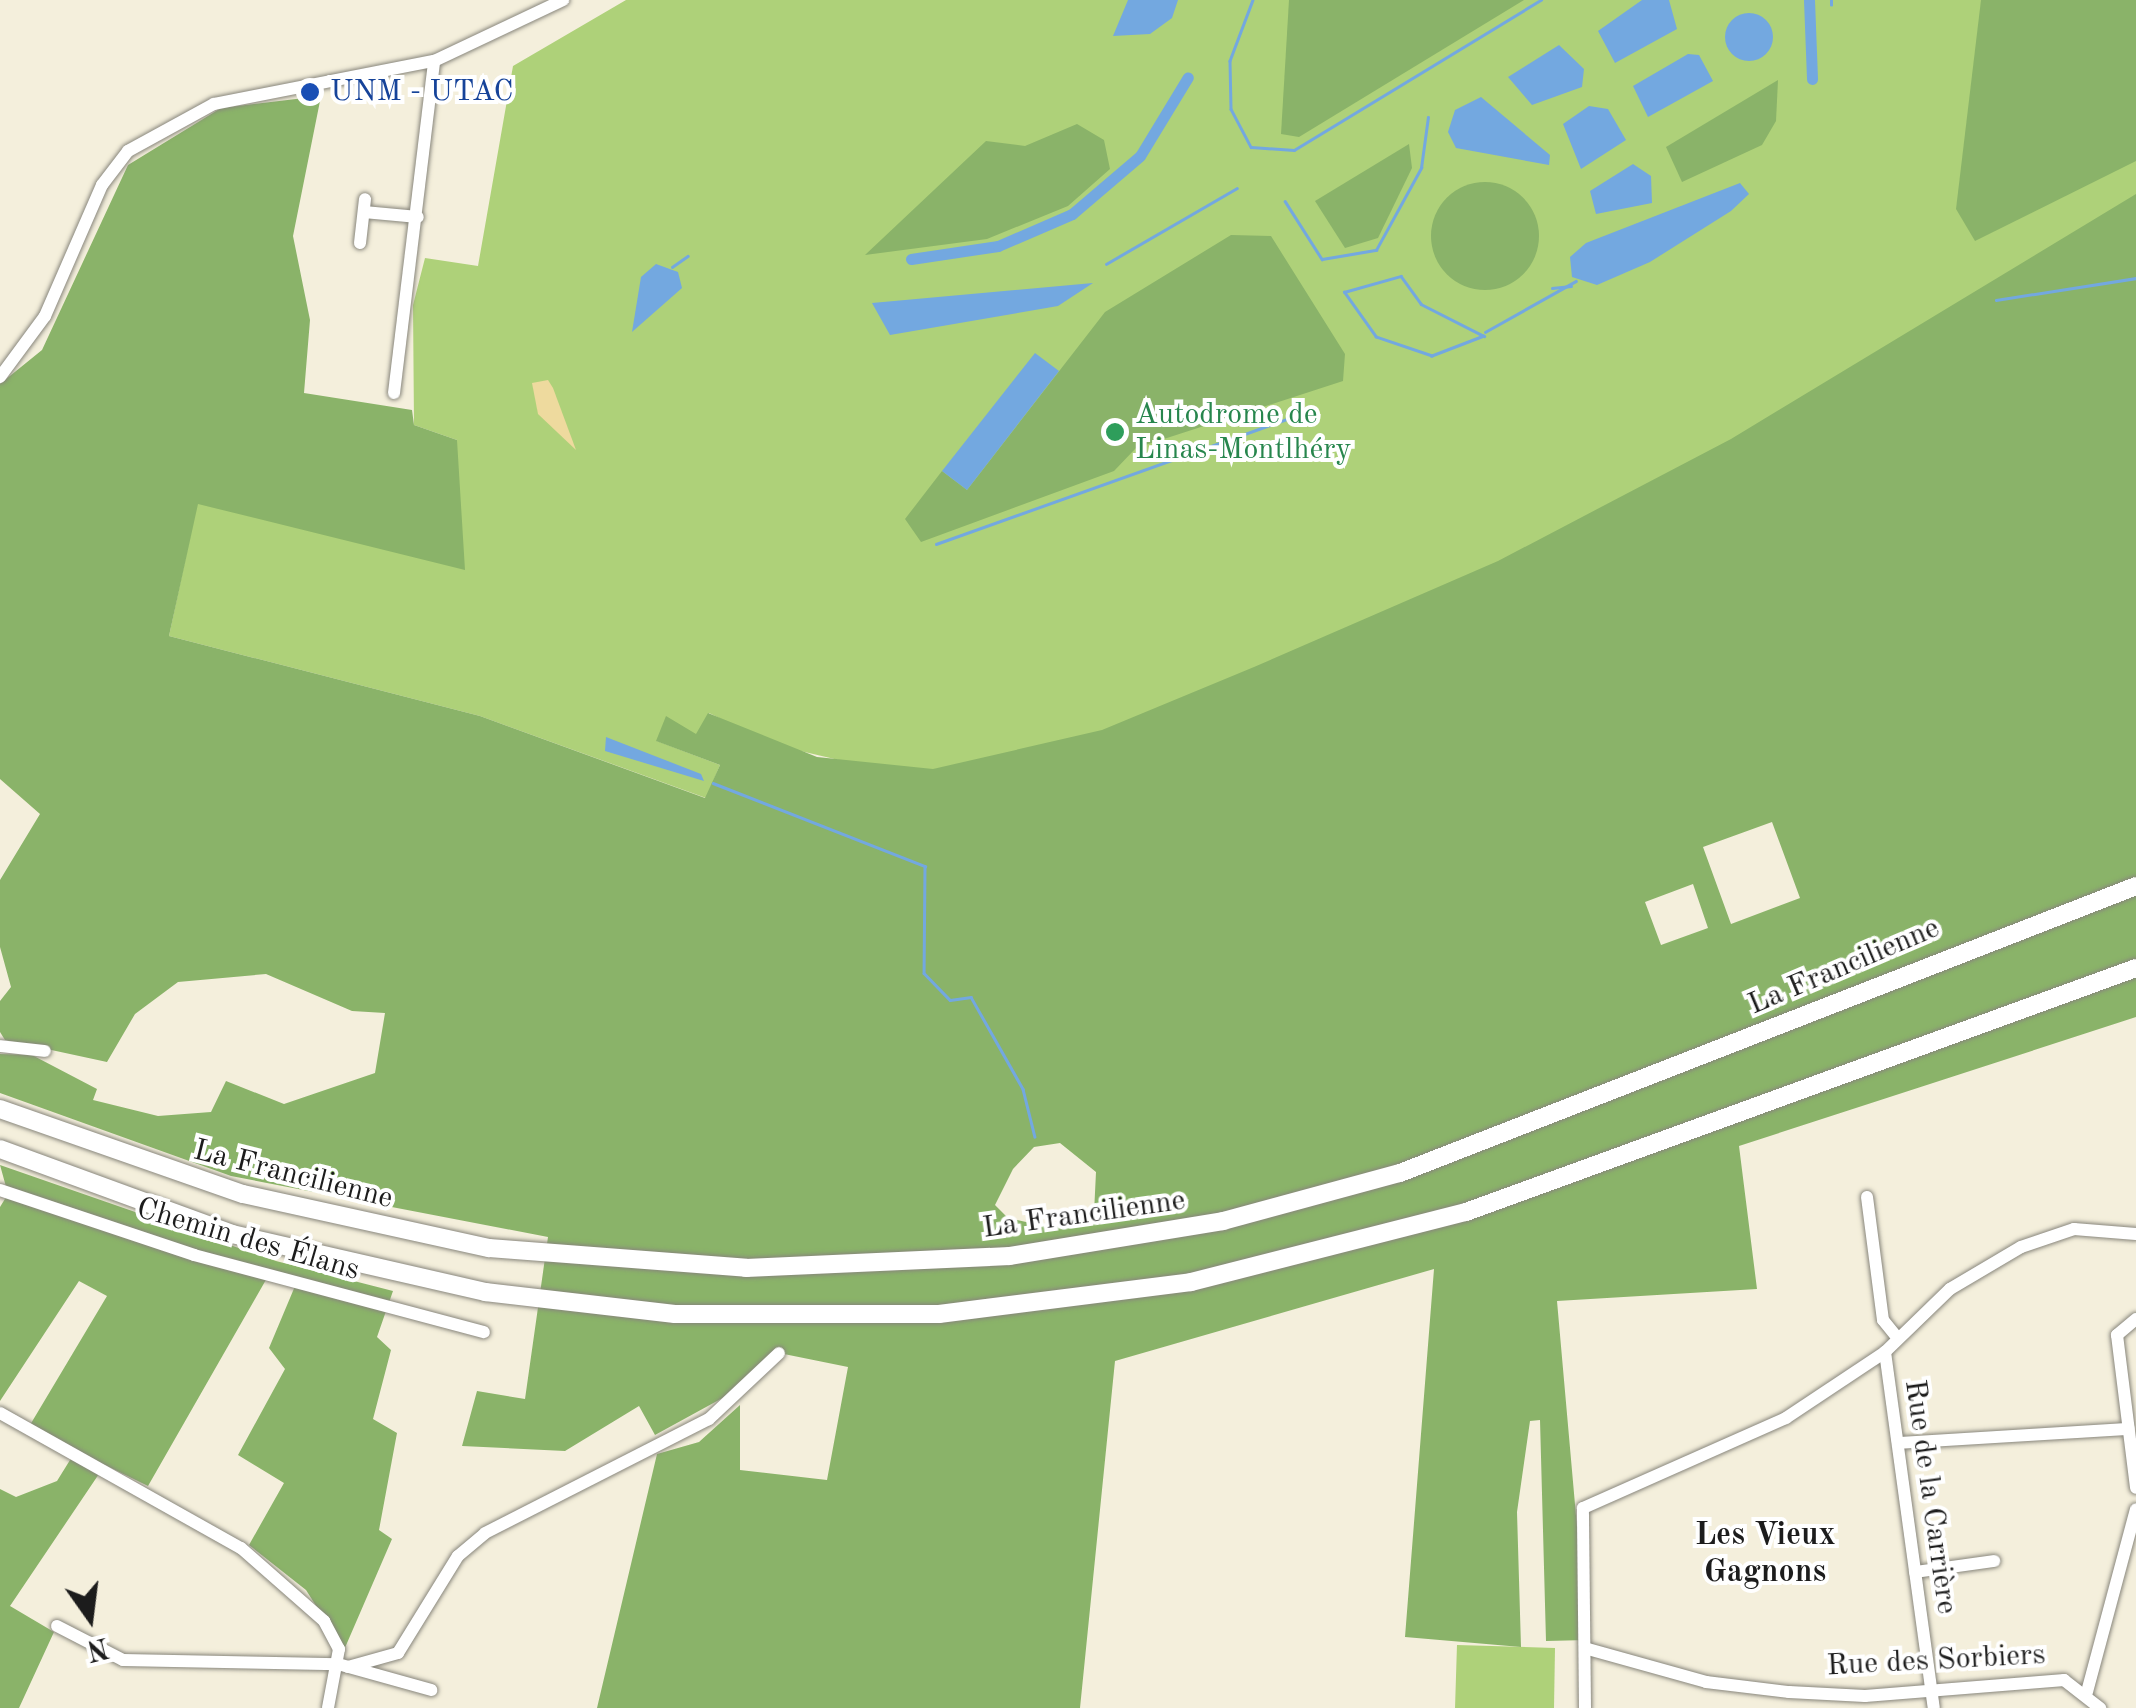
<!DOCTYPE html>
<meta charset="utf-8">
<style>
body{margin:0}
#map{position:relative;width:2136px;height:1708px;overflow:hidden;background:#f4efdc;font-family:"Old Standard TT",serif}
div>[style]{position:absolute}
.green>*{inset:0;background:#aed179}
.forest>*{inset:0;background:#8ab369}
.round{border-radius:50%}
.sand>*{inset:0;background:#eeda9e}
.water>*{inset:0;background:#73a8e0}
.stream>*{height:2.5px;margin:-1.25px;padding:0 1.25px;transform-origin:1.25px;border-radius:1.25px;background:#73a8e0}
.canal>*{height:11px;margin:-5.5px;padding:0 5.5px;transform-origin:5.5px;border-radius:5.5px;background:#73a8e0}
.roads{filter:drop-shadow(0 0 2px #88867c) drop-shadow(0 0 2px #88867c)}
.minor>*{height:12px;margin:-6px;padding:0 6px;transform-origin:6px;border-radius:6px;background:#fff}
.highway>*{height:18px;margin:-9px;padding:0 9px;transform-origin:9px;border-radius:9px;background:#fff}
.dots>*{width:28px;height:28px;translate:-50% -50%;box-sizing:border-box;border:5px solid #fff;border-radius:50%}
span{translate:-50% -50%;white-space:nowrap;text-align:center;line-height:1.15;-webkit-text-stroke:8px #fff;paint-order:stroke}
.transit-label{font-size:30px;color:#164399}
.left{translate:0 -50%;text-align:left}
.leisure-label{font-size:30px;color:#27864d}
.street-label{font-size:30px;color:#1c1c1c}
.neighbourhood-label{font-size:32px;color:#1c1c1c;font-weight:700}
.north{position:absolute;left:40px;top:1568px;width:100px;height:100px;-webkit-text-stroke:8px #fff;paint-order:stroke;rotate:166deg;font-size:28px;font-weight:700;line-height:40px;text-align:center;color:#1c1c1c}
.north::after{content:'';display:block;margin:auto;width:35px;height:45px;background:#1c1c1c;clip-path:polygon(50% 0,100% 100%,50% 72%,0 100%)}
</style>
<div id="map">
<div class="green">
<div style="clip-path:polygon(626px 0,2136px 0,2136px 218px,1321px 811px,860px 765px,775px 745px,709px 713px,697px 734px,657px 741px,720px 765px,706px 798px,480px 716px,169px 636px,197px 504px,457px 440px,414px 425px,413px 305px,425px 258px,478px 266px,513px 66px)"></div>
<div style="clip-path:polygon(1457px 1645px,1555px 1648px,1554px 1708px,1455px 1708px)"></div>
</div>
<div class="forest">
<div style="clip-path:polygon(1289px 0,1524px 0,1299px 137px,1281px 134px)"></div>
<div style="clip-path:polygon(1981px 0,2136px 0,2136px 161px,1975px 241px,1956px 209px)"></div>
<div style="clip-path:polygon(1778px 80px,1776px 121px,1762px 145px,1682px 182px,1666px 147px)"></div>
<div style="clip-path:polygon(evenodd,321px 96px,293px 236px,310px 320px,304px 393px,412px 410px,414px 425px,457px 440px,465px 570px,198px 504px,169px 636px,480px 716px,705px 798px,720px 765px,656px 741px,666px 716px,696px 734px,708px 713px,817px 757px,933px 769px,1102px 730px,1254px 667px,1498px 561px,1731px 439px,2136px 194px,2136px 1017px,1739px 1146px,1757px 1289px,1557px 1301px,1587px 1640px,1546px 1641px,1540px 1420px,1530px 1421px,1517px 1512px,1521px 1647px,1405px 1637px,1434px 1269px,1115px 1361px,1080px 1708px,597px 1708px,657px 1454px,699px 1442px,740px 1405px,740px 1470px,827px 1480px,848px 1367px,779px 1353px,728px 1395px,655px 1435px,639px 1406px,565px 1451px,462px 1446px,477px 1391px,525px 1399px,548px 1237px,231px 1176px,0 1093px,0 1054px,32px 1055px,97px 1089px,93px 1100px,158px 1116px,211px 1112px,226px 1081px,284px 1104px,375px 1073px,385px 1013px,352px 1011px,266px 974px,178px 982px,135px 1014px,107px 1062px,5px 1040px,0 1032px,0 1001px,11px 987px,0 947px,0 880px,40px 814px,0 779px,0 384px,42px 350px,128px 165px,221px 108px,321px 96px,1772px 822px,1800px 898px,1731px 924px,1703px 847px,1772px 822px,321px 96px,1693px 884px,1708px 928px,1661px 945px,1645px 902px,1693px 884px,321px 96px,1060px 1143px,1096px 1172px,1094px 1213px,1044px 1226px,1008px 1218px,995px 1205px,1013px 1169px,1034px 1147px,1060px 1143px)"></div>
<div style="clip-path:polygon(1077px 124px,1104px 140px,1110px 169px,1068px 206px,987px 239px,865px 255px,986px 141px,1025px 146px)"></div>
<div style="clip-path:polygon(1409px 144px,1412px 168px,1378px 238px,1345px 248px,1315px 201px)"></div>
<div class="round" style="left:1431px;top:182px;width:108px;height:108px"></div>
<div style="clip-path:polygon(1231px 235px,1271px 236px,1345px 354px,1343px 381px,1136px 448px,1114px 471px,921px 542px,905px 519px,942px 471px,967px 490px,1105px 312px)"></div>
<div style="clip-path:polygon(0 1165px,276px 1261px,393px 1291px,377px 1337px,391px 1350px,373px 1419px,397px 1433px,379px 1530px,392px 1539px,344px 1650px,306px 1590px,249px 1545px,284px 1483px,238px 1455px,285px 1369px,269px 1348px,298px 1279px,271px 1271px,148px 1486px,105px 1465px,10px 1606px,54px 1632px,19px 1708px,0 1708px,0 1489px,16px 1497px,57px 1481px,75px 1452px,30px 1425px,107px 1296px,79px 1281px,0 1401px,0 1207px,8px 1194px)"></div>
</div>
<div class="sand">
<div style="clip-path:polygon(548px 380px,553px 388px,576px 450px,538px 414px,532px 383px)"></div>
</div>
<div class="water">
<div style="clip-path:polygon(1128px 0,1178px 0,1172px 18px,1150px 34px,1113px 36px)"></div>
<div style="clip-path:polygon(1642px 0,1669px 0,1677px 29px,1615px 63px,1598px 31px)"></div>
<div class="round" style="left:1725px;top:13px;width:48px;height:48px"></div>
<div style="clip-path:polygon(1559px 45px,1584px 69px,1582px 87px,1532px 105px,1508px 77px)"></div>
<div style="clip-path:polygon(1688px 54px,1699px 55px,1713px 81px,1648px 117px,1633px 86px)"></div>
<div style="clip-path:polygon(1481px 97px,1550px 155px,1549px 165px,1456px 148px,1448px 132px,1455px 110px)"></div>
<div style="clip-path:polygon(1589px 106px,1608px 109px,1626px 140px,1581px 169px,1563px 124px)"></div>
<div style="clip-path:polygon(1633px 164px,1651px 176px,1652px 203px,1596px 214px,1590px 191px)"></div>
<div style="clip-path:polygon(1740px 183px,1749px 194px,1731px 211px,1650px 262px,1597px 285px,1572px 277px,1570px 257px,1586px 243px)"></div>
<div style="clip-path:polygon(656px 264px,678px 272px,682px 288px,632px 332px,641px 277px)"></div>
<div style="clip-path:polygon(1093px 283px,1058px 306px,890px 335px,872px 303px)"></div>
<div style="clip-path:polygon(1035px 353px,1059px 371px,967px 490px,942px 471px)"></div>
<div style="clip-path:polygon(606px 737px,701px 774px,704px 781px,605px 751px)"></div>
</div>
<div class="stream">
<div style="left:1253px;top:0;width:65px;rotate:110.7deg"></div>
<div style="left:1230px;top:61px;width:48px;rotate:88.8deg"></div>
<div style="left:1231px;top:109px;width:43px;rotate:62.2deg"></div>
<div style="left:1251px;top:147px;width:43px;rotate:4deg"></div>
<div style="left:1294px;top:150px;width:289px;rotate:-31.3deg"></div>
<div style="left:1831px;top:5px;width:5px;rotate:-90deg"></div>
<div style="left:1285px;top:201px;width:69px;rotate:57.5deg"></div>
<div style="left:1322px;top:259px;width:55px;rotate:-9.5deg"></div>
<div style="left:1376px;top:250px;width:94px;rotate:-61.2deg"></div>
<div style="left:1421px;top:168px;width:51px;rotate:-82.2deg"></div>
<div style="left:1106px;top:264px;width:151px;rotate:-30.1deg"></div>
<div style="left:672px;top:267px;width:19px;rotate:-35deg"></div>
<div style="left:1401px;top:276px;width:34px;rotate:54deg"></div>
<div style="left:1421px;top:304px;width:71px;rotate:26.9deg"></div>
<div style="left:1484px;top:336px;width:56px;rotate:159deg"></div>
<div style="left:1432px;top:356px;width:59px;rotate:-161.3deg"></div>
<div style="left:1376px;top:337px;width:55px;rotate:-125.4deg"></div>
<div style="left:1344px;top:292px;width:59px;rotate:-15.7deg"></div>
<div style="left:1552px;top:288px;width:19px;rotate:-6deg"></div>
<div style="left:1996px;top:300px;width:142px;rotate:-8.9deg"></div>
<div style="left:1485px;top:332px;width:104px;rotate:-29.3deg"></div>
<div style="left:936px;top:544px;width:394px;rotate:-19.6deg"></div>
<div style="left:713px;top:783px;width:228px;rotate:21.4deg"></div>
<div style="left:925px;top:866px;width:107px;rotate:90.5deg"></div>
<div style="left:924px;top:973px;width:37px;rotate:46deg"></div>
<div style="left:950px;top:1000px;width:21px;rotate:-8deg"></div>
<div style="left:971px;top:997px;width:106px;rotate:60.5deg"></div>
<div style="left:1023px;top:1089px;width:49px;rotate:76deg"></div>
</div>
<div class="canal">
<div style="left:1809px;top:0;width:79px;rotate:87.8deg"></div>
<div style="left:911px;top:259px;width:88px;rotate:-8.5deg"></div>
<div style="left:998px;top:246px;width:81px;rotate:-23.4deg"></div>
<div style="left:1072px;top:214px;width:89px;rotate:-40.5deg"></div>
<div style="left:1140px;top:156px;width:92px;rotate:-58.7deg"></div>
</div>
<div class="roads">
<div class="minor">
<div style="left:364px;top:212px;width:54px;rotate:5.3deg"></div>
<div style="left:360px;top:243px;width:44px;rotate:-83.5deg"></div>
<div style="left:0;top:377px;width:76px;rotate:-53.6deg"></div>
<div style="left:45px;top:316px;width:143px;rotate:-66.5deg"></div>
<div style="left:102px;top:185px;width:43px;rotate:-52.6deg"></div>
<div style="left:128px;top:151px;width:98px;rotate:-28.7deg"></div>
<div style="left:214px;top:104px;width:224px;rotate:-11.1deg"></div>
<div style="left:434px;top:61px;width:143px;rotate:-25.3deg"></div>
<div style="left:394px;top:393px;width:334px;rotate:-83.1deg"></div>
<div style="left:0;top:1046px;width:45px;rotate:6.3deg"></div>
<div style="left:0;top:1190px;width:205px;rotate:18.5deg"></div>
<div style="left:194px;top:1255px;width:300px;rotate:14.9deg"></div>
<div style="left:1867px;top:1197px;width:124px;rotate:82.6deg"></div>
<div style="left:1883px;top:1320px;width:19px;rotate:51deg"></div>
<div style="left:2136px;top:1319px;width:25px;rotate:140deg"></div>
<div style="left:2117px;top:1335px;width:154px;rotate:82.9deg"></div>
<div style="left:1885px;top:1352px;width:359px;rotate:82.2deg"></div>
<div style="left:0;top:1413px;width:276px;rotate:29.3deg"></div>
<div style="left:241px;top:1548px;width:111px;rotate:41.3deg"></div>
<div style="left:324px;top:1621px;width:32px;rotate:62deg"></div>
<div style="left:339px;top:1649px;width:60px;rotate:100.6deg"></div>
<div style="left:1898px;top:1443px;width:231px;rotate:-3.5deg"></div>
<div style="left:1915px;top:1572px;width:80px;rotate:-7.9deg"></div>
<div style="left:57px;top:1626px;width:74px;rotate:27.3deg"></div>
<div style="left:123px;top:1660px;width:215px;rotate:1.1deg"></div>
<div style="left:338px;top:1664px;width:97px;rotate:15.6deg"></div>
<div style="left:1588px;top:1649px;width:123px;rotate:15.6deg"></div>
<div style="left:1706px;top:1682px;width:84px;rotate:6.9deg"></div>
<div style="left:1789px;top:1692px;width:76px;rotate:3deg"></div>
<div style="left:1865px;top:1696px;width:200px;rotate:-4.6deg"></div>
<div style="left:2064px;top:1680px;width:46px;rotate:37.9deg"></div>
<div style="left:348px;top:1667px;width:52px;rotate:-15.6deg"></div>
<div style="left:398px;top:1653px;width:114px;rotate:-58.3deg"></div>
<div style="left:458px;top:1556px;width:35px;rotate:-40deg"></div>
<div style="left:485px;top:1533px;width:251px;rotate:-27deg"></div>
<div style="left:709px;top:1419px;width:96px;rotate:-43.3deg"></div>
<div style="left:2087px;top:1692px;width:189px;rotate:-75deg"></div>
<div style="left:1585px;top:1708px;width:200px;rotate:-90.6deg"></div>
<div style="left:1583px;top:1508px;width:222px;rotate:-23.9deg"></div>
<div style="left:1786px;top:1418px;width:119px;rotate:-33.7deg"></div>
<div style="left:1885px;top:1352px;width:91px;rotate:-44.1deg"></div>
<div style="left:1950px;top:1289px;width:82px;rotate:-30.6deg"></div>
<div style="left:2021px;top:1247px;width:56px;rotate:-18.8deg"></div>
<div style="left:2074px;top:1229px;width:62px;rotate:4.6deg"></div>
</div>
<div class="highway">
<div style="left:0;top:1109px;width:257px;rotate:19.3deg"></div>
<div style="left:243px;top:1194px;width:252px;rotate:12.4deg"></div>
<div style="left:489px;top:1248px;width:258px;rotate:4.4deg"></div>
<div style="left:746px;top:1268px;width:264px;rotate:-2.6deg"></div>
<div style="left:1010px;top:1256px;width:216px;rotate:-9.3deg"></div>
<div style="left:1223px;top:1221px;width:183px;rotate:-15.2deg"></div>
<div style="left:1400px;top:1173px;width:790px;rotate:-21.3deg"></div>
<div style="left:0;top:1149px;width:247px;rotate:20.1deg"></div>
<div style="left:232px;top:1234px;width:260px;rotate:12.9deg"></div>
<div style="left:485px;top:1292px;width:191px;rotate:6.6deg"></div>
<div style="left:675px;top:1314px;width:264px"></div>
<div style="left:939px;top:1314px;width:254px;rotate:-7.2deg"></div>
<div style="left:1191px;top:1282px;width:284px;rotate:-14.3deg"></div>
<div style="left:1466px;top:1212px;width:713px;rotate:-20.01deg"></div>
</div>
</div>
<div class="dots">
<div style="left:310px;top:92px;background:#1a4fb4"></div>
<div style="left:1115px;top:432px;background:#2e9e5b"></div>
</div>
<div class="transit-label">
<span class="left" style="left:330px;top:92px">UNM - UTAC</span>
</div>
<div class="leisure-label">
<span class="left" style="left:1135px;top:432px">Autodrome de<br>Linas-Montlhéry</span>
</div>
<div class="street-label">
<span style="left:1844px;top:967px;rotate:-23deg">La Francilienne</span>
<span style="left:293px;top:1175px;rotate:14deg">La Francilienne</span>
<span style="left:1084px;top:1215px;rotate:-8deg">La Francilienne</span>
<span style="left:248px;top:1240px;rotate:16deg">Chemin des Élans</span>
<span style="left:1930px;top:1497px;rotate:82deg">Rue de la Carrière</span>
<span style="left:1936px;top:1661px;rotate:-3deg">Rue des Sorbiers</span>
</div>
<div class="neighbourhood-label">
<span style="left:1765px;top:1555px">Les Vieux<br>Gagnons</span>
</div>
<div class="north">N</div>
</div>
